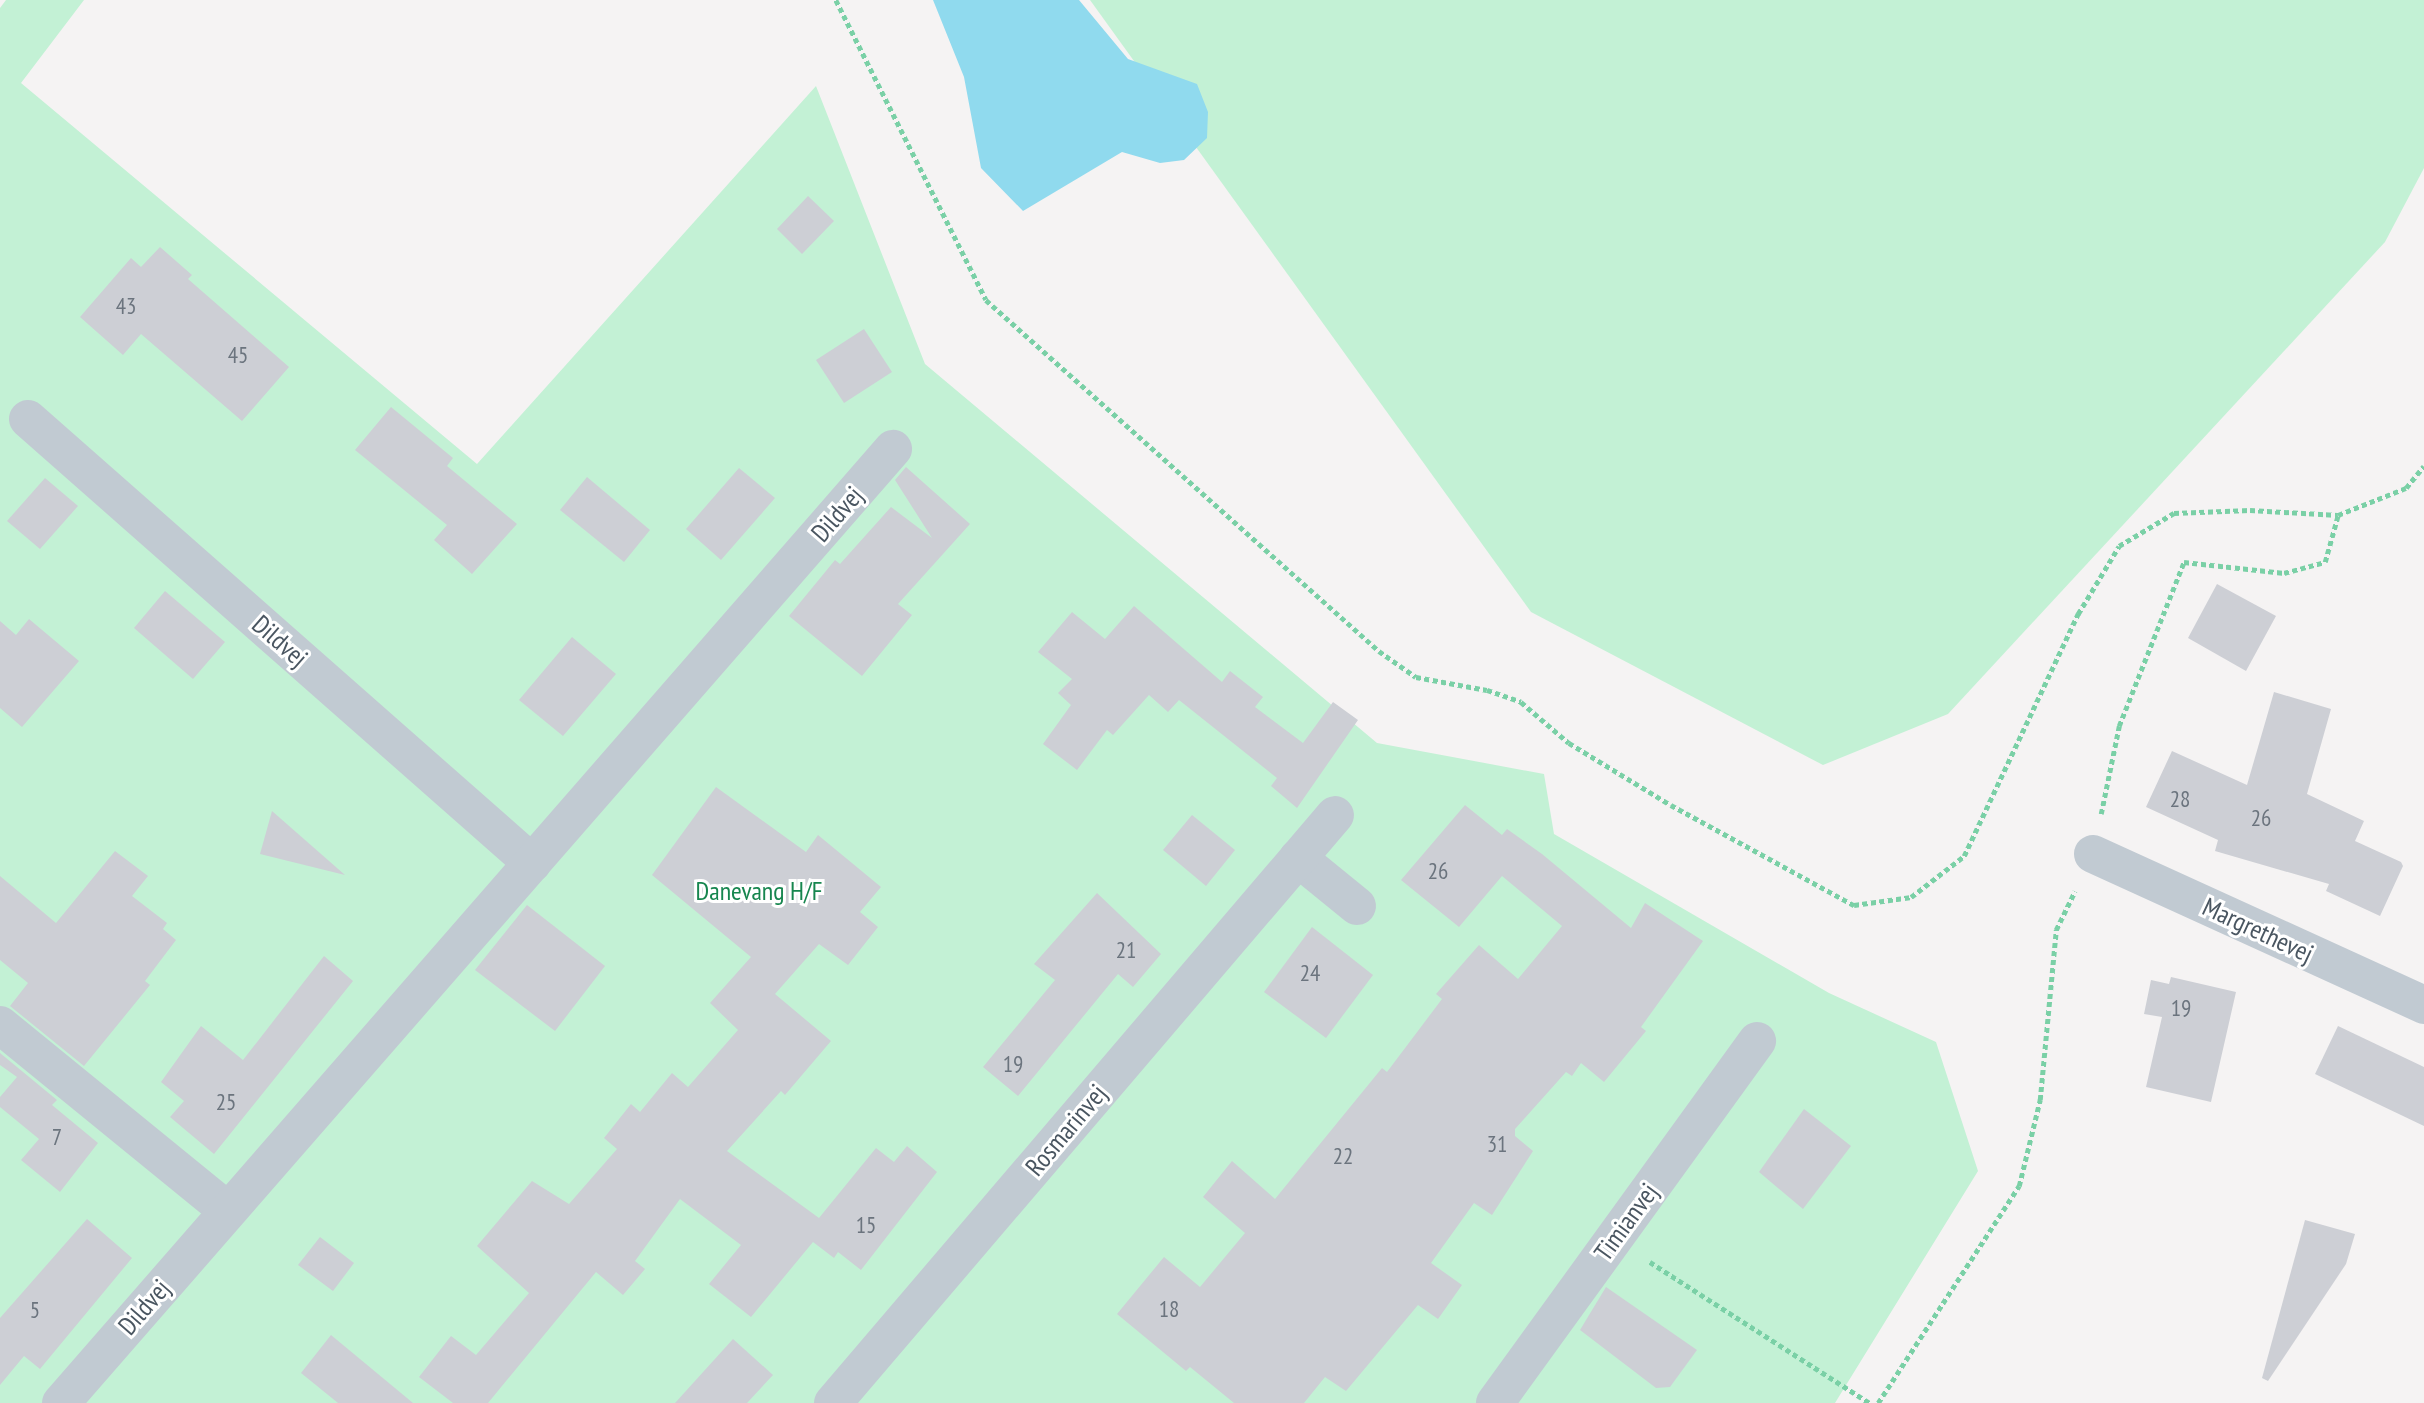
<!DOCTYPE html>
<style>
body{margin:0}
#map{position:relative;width:2424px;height:1403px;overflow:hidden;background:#f5f3f3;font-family:"PT Sans Narrow",sans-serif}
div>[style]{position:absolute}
.green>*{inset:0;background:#c3f1d5}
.water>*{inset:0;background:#90daee}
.building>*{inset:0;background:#cdcfd5}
.path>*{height:4.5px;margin-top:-2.25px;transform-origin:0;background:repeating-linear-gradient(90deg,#7ad0a6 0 5px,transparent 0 8.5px)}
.minor>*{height:38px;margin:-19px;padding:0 19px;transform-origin:19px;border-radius:19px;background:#c1cad2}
span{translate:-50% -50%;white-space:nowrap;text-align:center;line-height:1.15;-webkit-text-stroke:6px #fff;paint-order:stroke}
.number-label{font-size:23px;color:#6b747e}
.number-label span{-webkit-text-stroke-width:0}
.street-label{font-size:26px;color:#4a5661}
.park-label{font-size:26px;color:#17864f}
</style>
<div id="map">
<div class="green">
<div style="clip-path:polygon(6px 0,84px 0,21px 83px,477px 464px,816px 86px,925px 364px,1377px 743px,1544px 774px,1554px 834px,1829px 993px,1936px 1042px,1978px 1171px,1835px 1403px,0 1403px,0 8px)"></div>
<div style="clip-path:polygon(1090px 0,2424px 0,2424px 168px,2385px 242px,1948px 714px,1823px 765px,1531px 612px)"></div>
</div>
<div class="water">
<div style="clip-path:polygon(933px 0,1079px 0,1128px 59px,1197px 84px,1208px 112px,1207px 138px,1184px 160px,1160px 163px,1122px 152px,1023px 211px,981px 168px,964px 77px)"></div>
</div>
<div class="building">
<div style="clip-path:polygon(808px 196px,834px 221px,802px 254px,777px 229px)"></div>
<div style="clip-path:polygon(160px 247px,192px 275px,188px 279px,289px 367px,242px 421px,141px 334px,123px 355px,80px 317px,131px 258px,141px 267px)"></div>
<div style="clip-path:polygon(864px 329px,892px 372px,844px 403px,816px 360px)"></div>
<div style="clip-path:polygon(391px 407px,453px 458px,447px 466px,517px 524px,472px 574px,434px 540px,447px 525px,355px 450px)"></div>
<div style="clip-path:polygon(906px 467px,970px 524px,898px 604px,912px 615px,862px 676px,789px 616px,835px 560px,840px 564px,891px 507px,932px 538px,895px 480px)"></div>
<div style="clip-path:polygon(739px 468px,775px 498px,721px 560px,686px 529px)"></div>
<div style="clip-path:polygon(587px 477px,650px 530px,624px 562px,560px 510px)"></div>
<div style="clip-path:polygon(45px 478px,78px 506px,40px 549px,7px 521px)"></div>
<div style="clip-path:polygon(2217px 584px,2276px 616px,2246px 671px,2188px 638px)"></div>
<div style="clip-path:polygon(165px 591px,225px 642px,193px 679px,134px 628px)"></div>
<div style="clip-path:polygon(1134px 606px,1222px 682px,1230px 671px,1263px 697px,1255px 707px,1303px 743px,1333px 702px,1358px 720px,1297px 808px,1271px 786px,1277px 778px,1179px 700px,1168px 712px,1149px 695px,1113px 735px,1107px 730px,1077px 770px,1043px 744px,1071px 705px,1058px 693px,1072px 679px,1038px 652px,1072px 612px,1105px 639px)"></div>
<div style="clip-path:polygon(29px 619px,79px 661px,22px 727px,0 708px,0 621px,16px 635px)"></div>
<div style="clip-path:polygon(572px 637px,616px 674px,563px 736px,519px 700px)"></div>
<div style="clip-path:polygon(2274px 692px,2331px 709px,2307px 794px,2364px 821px,2355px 841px,2401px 862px,2403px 866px,2380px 916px,2326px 891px,2329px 884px,2215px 851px,2218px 840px,2146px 807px,2172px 751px,2247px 785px)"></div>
<div style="clip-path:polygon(716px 787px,806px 852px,818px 835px,881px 887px,860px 912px,878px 927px,848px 965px,819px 944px,775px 994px,831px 1041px,785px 1095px,781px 1091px,727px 1151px,819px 1218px,876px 1148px,894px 1162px,907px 1146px,937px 1172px,861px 1270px,838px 1252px,834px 1258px,813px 1242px,751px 1317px,709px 1284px,741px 1245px,680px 1199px,635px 1261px,645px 1269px,623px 1295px,596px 1272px,488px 1403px,453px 1403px,419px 1377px,451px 1336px,476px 1355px,529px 1293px,477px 1246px,532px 1181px,569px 1204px,617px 1149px,604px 1138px,631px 1104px,640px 1112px,672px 1073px,688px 1087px,738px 1030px,710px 1003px,751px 957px,652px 875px)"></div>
<div style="clip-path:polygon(1465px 805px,1502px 835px,1507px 829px,1542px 854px,1631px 928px,1645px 903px,1703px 941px,1641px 1027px,1646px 1031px,1604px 1082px,1581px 1063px,1572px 1076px,1566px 1072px,1515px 1129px,1515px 1136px,1533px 1151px,1492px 1215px,1474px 1203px,1431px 1263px,1462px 1285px,1438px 1319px,1418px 1305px,1346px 1391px,1325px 1377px,1304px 1403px,1234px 1403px,1190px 1367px,1186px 1371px,1117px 1314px,1164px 1257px,1200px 1287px,1245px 1233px,1203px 1197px,1232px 1161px,1275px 1199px,1382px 1068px,1387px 1072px,1442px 999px,1436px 994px,1479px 945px,1518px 979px,1562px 926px,1502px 876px,1459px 927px,1401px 880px)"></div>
<div style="clip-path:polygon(272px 811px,345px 875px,260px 854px)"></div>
<div style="clip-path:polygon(1192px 815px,1235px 850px,1206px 886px,1163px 850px)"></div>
<div style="clip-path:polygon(115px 851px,148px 876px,132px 896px,167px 923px,163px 929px,176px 940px,145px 981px,150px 985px,84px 1066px,10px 1006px,28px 983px,0 960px,0 876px,56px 923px)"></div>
<div style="clip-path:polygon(1097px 893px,1161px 954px,1133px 987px,1118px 974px,1018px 1096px,983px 1067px,1055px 980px,1034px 964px)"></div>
<div style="clip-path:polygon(527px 905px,605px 966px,555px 1031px,475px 970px)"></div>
<div style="clip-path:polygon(1312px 927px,1373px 975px,1326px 1038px,1264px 992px)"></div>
<div style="clip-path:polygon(324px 956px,353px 981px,214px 1154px,170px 1117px,184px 1101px,161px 1082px,201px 1026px,243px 1060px)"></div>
<div style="clip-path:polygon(2171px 977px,2236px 992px,2211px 1102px,2146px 1087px,2162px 1017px,2144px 1014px,2151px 980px,2169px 984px)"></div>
<div style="clip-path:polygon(2338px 1026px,2424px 1067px,2424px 1126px,2315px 1074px)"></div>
<div style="clip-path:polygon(0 1053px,57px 1100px,52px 1105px,98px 1143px,60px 1192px,21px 1160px,39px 1139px,0 1107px,0 1097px,17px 1077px,0 1065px)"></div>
<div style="clip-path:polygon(1804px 1109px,1851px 1146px,1803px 1209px,1759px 1172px)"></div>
<div style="clip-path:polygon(87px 1219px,132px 1258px,40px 1369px,24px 1356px,0 1385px,0 1318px)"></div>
<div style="clip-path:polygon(2305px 1220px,2355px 1234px,2346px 1264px,2268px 1381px,2262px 1378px)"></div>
<div style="clip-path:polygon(320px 1237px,354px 1263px,333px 1291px,298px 1265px)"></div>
<div style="clip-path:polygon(1606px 1287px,1697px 1350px,1670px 1387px,1656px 1388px,1580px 1330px)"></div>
<div style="clip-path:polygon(331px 1335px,413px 1403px,338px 1403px,301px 1373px)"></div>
<div style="clip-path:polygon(733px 1339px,773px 1375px,747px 1403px,675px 1403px)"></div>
</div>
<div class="path">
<div style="left:836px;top:0;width:335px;rotate:63.4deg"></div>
<div style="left:986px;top:300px;width:527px;rotate:41.77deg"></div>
<div style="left:1379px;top:651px;width:45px;rotate:35.1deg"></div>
<div style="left:1416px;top:677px;width:72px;rotate:10.4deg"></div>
<div style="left:1487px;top:690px;width:36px;rotate:19deg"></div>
<div style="left:1521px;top:702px;width:63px;rotate:40.5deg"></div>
<div style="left:1569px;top:743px;width:119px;rotate:31.3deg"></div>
<div style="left:1671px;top:805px;width:209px;rotate:28.7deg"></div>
<div style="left:1854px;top:905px;width:58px;rotate:-8deg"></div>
<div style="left:1911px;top:897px;width:67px;rotate:-37.7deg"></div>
<div style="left:1964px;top:856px;width:268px;rotate:-64.8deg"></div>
<div style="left:2078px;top:614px;width:79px;rotate:-58.9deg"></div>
<div style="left:2119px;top:546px;width:64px;rotate:-31deg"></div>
<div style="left:2174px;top:513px;width:76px;rotate:-2.3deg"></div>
<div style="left:2250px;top:510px;width:88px;rotate:3.3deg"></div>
<div style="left:2338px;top:515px;width:73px;rotate:-21.7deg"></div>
<div style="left:2406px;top:488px;width:28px;rotate:-51deg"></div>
<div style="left:2101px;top:814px;width:90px;rotate:-78.4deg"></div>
<div style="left:2119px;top:726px;width:176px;rotate:-68.4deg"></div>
<div style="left:2184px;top:562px;width:101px;rotate:6.3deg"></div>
<div style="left:2284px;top:573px;width:42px;rotate:-15deg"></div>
<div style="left:2325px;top:562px;width:49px;rotate:-74.5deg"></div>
<div style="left:1650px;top:1262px;width:261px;rotate:32.7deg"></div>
<div style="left:1878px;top:1403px;width:259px;rotate:-57deg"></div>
<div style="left:2019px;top:1186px;width:89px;rotate:-76.3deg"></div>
<div style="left:2040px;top:1100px;width:171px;rotate:-84.6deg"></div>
<div style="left:2056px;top:930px;width:43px;rotate:-64deg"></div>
</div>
<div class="minor">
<div style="left:28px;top:419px;width:672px;rotate:41.38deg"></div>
<div style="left:2093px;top:854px;width:364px;rotate:24.5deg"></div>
<div style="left:1298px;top:858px;width:76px;rotate:39.1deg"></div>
<div style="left:0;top:1025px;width:294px;rotate:39.2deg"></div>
<div style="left:61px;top:1403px;width:1266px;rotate:-48.91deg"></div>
<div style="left:833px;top:1403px;width:773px;rotate:-49.51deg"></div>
<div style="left:1495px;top:1403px;width:447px;rotate:-54.1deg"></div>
</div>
<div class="number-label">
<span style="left:126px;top:306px">43</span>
<span style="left:238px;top:355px">45</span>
<span style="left:2180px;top:799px">28</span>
<span style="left:2261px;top:818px">26</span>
<span style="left:1438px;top:871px">26</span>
<span style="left:1126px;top:950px">21</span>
<span style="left:1310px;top:973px">24</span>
<span style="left:2181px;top:1008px">19</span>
<span style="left:1013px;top:1064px">19</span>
<span style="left:226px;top:1102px">25</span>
<span style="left:57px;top:1137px">7</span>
<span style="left:1497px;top:1144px">31</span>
<span style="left:1343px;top:1156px">22</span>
<span style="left:866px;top:1225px">15</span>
<span style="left:1169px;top:1309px">18</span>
<span style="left:35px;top:1310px">5</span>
</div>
<div class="street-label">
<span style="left:837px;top:514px;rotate:-49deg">Dildvej</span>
<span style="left:280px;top:641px;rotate:41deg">Dildvej</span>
<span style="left:2258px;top:930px;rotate:25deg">Margrethevej</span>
<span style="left:1066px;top:1130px;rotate:-50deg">Rosmarinvej</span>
<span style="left:1626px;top:1222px;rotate:-54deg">Timianvej</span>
<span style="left:144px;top:1307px;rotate:-49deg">Dildvej</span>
</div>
<div class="park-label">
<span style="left:759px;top:891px">Danevang H/F</span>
</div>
</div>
